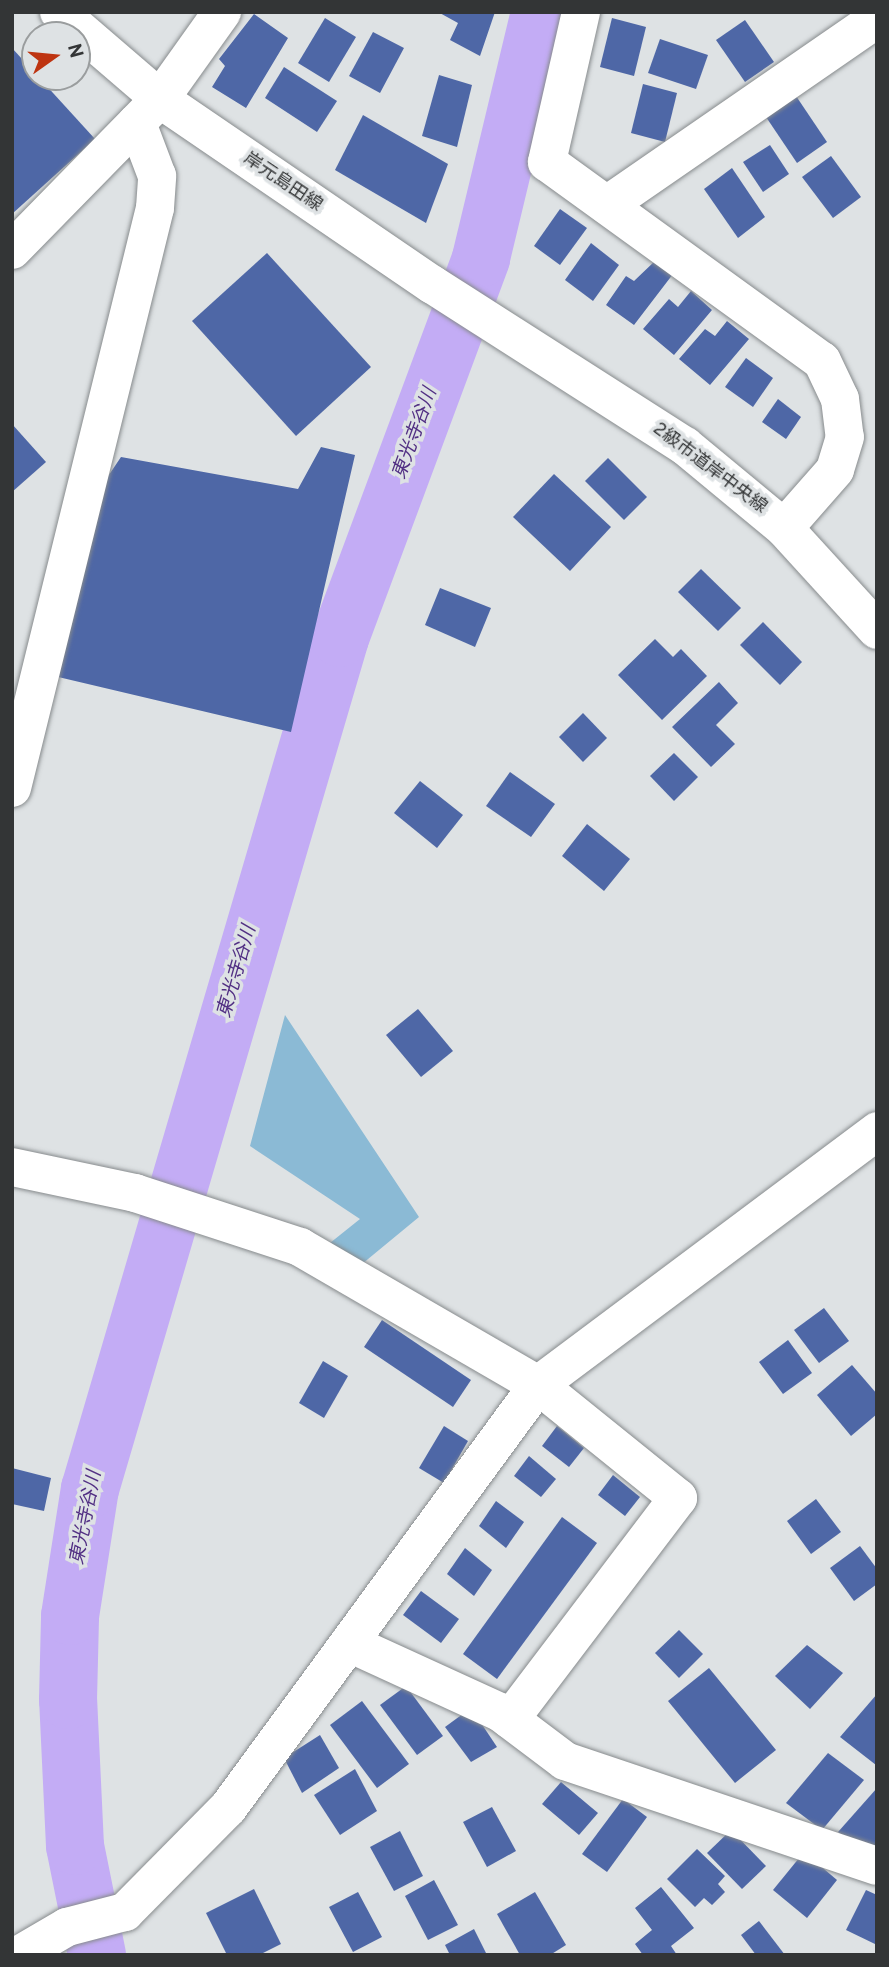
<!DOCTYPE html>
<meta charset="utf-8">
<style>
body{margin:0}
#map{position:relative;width:889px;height:1967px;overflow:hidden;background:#dee2e4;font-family:Overpass,"Noto Sans JP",sans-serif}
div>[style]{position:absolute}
.green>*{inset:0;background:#8bbad5}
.river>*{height:58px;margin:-29px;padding:0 29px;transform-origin:29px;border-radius:29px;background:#c3acf5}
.building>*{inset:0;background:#4e67a6}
.roads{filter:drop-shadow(0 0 2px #878b8d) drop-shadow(0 0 2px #878b8d)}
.minor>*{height:38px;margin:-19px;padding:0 19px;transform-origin:19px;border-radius:19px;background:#fff}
span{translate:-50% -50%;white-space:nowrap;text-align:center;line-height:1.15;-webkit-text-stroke:7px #dee2e4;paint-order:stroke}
.street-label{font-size:18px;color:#333536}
.water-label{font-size:19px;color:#523084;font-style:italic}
.frame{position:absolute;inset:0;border:14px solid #333536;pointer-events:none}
.north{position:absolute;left:21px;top:21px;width:70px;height:70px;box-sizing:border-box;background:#dee2e4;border:2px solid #9a9d9e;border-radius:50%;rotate:75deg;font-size:19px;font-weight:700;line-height:28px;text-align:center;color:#333536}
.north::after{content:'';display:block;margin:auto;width:24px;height:32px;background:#be3411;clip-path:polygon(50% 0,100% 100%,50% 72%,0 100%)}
</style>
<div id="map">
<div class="green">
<div style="clip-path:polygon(285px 1015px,419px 1217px,362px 1264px,330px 1243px,360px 1219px,250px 1146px)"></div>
</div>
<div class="river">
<div style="left:97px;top:1955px;width:111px;rotate:-101.4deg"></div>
<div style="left:75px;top:1846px;width:146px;rotate:-92.7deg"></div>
<div style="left:68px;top:1700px;width:84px;rotate:-88.6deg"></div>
<div style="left:70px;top:1616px;width:129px;rotate:-81.1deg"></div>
<div style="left:90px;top:1489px;width:887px;rotate:-73.63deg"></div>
<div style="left:340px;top:638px;width:405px;rotate:-69.6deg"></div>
<div style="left:481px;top:258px;width:253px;rotate:-76.5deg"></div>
</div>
<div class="building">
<div style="clip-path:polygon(438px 12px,495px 12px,480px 56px,450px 40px,458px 23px)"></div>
<div style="clip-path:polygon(254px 14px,288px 38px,246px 108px,212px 87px,225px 66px,219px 59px)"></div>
<div style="clip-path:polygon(325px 18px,356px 37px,329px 82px,298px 63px)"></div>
<div style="clip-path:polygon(612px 18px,646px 27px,634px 76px,600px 67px)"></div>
<div style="clip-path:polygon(745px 20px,774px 62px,745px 82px,716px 40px)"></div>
<div style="clip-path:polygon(373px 32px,404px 48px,380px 93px,349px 76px)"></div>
<div style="clip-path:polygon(660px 39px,708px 55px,696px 89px,648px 73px)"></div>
<div style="clip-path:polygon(12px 48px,95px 139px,12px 214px)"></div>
<div style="clip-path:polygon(284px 67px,337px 101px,317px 132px,265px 98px)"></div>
<div style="clip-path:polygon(439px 75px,472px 85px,457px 147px,422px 136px)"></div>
<div style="clip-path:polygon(643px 84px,677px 93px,665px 142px,631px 133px)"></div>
<div style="clip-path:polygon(794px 93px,827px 142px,797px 163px,764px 114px)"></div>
<div style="clip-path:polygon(363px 115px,448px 164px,426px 223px,335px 170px)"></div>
<div style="clip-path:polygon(770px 145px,789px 174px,763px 192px,743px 162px)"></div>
<div style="clip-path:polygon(831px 156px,861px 197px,833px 218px,802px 177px)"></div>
<div style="clip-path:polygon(732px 168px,765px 217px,738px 238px,704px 189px)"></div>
<div style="clip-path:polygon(560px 209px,587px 228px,560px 265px,534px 246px)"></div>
<div style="clip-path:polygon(591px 243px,619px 265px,593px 301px,565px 280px)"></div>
<div style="clip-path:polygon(267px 253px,371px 367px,296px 436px,192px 321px)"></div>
<div style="clip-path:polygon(656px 260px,673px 274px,634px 325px,606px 305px,626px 276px,634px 281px)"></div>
<div style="clip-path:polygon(691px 291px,712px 310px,674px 355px,643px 329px,669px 299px,678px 307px)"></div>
<div style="clip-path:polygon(727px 321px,749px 339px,710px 385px,679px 359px,705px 329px,715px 336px)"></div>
<div style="clip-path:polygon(746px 358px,773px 378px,753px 407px,725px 387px)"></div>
<div style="clip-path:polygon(778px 399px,801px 417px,786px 439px,762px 422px)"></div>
<div style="clip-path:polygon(12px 424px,46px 462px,12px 492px)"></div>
<div style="clip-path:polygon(321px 447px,355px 455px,291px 732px,54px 676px,96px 494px,121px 457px,298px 489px)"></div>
<div style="clip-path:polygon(608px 458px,647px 497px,624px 520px,585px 481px)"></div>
<div style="clip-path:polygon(554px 474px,611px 527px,570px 571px,513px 517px)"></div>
<div style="clip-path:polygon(701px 569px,741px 608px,718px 631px,678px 592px)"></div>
<div style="clip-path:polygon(440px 588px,491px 608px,475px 647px,425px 625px)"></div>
<div style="clip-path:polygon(763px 622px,802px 662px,780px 685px,740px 645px)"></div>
<div style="clip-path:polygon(655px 639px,673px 657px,681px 649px,707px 676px,662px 720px,618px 675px)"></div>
<div style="clip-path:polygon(719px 682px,738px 703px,716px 725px,735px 744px,711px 767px,672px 727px)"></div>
<div style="clip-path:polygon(583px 713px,607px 738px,583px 762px,559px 737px)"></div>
<div style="clip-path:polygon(674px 753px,698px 777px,674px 801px,650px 776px)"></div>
<div style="clip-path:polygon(510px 772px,555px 804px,531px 837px,486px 806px)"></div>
<div style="clip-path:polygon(420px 781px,463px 815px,437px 848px,394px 813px)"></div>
<div style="clip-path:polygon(587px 824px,630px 859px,604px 891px,562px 856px)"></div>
<div style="clip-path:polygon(418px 1009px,453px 1051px,421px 1077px,386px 1035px)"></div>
<div style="clip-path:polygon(824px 1308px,849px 1341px,819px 1363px,794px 1330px)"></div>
<div style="clip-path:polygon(382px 1320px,471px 1380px,453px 1407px,364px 1347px)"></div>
<div style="clip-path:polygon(788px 1340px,812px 1373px,783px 1394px,759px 1362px)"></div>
<div style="clip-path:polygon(323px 1361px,348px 1376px,324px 1418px,299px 1403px)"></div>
<div style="clip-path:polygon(852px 1365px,877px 1394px,877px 1414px,851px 1436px,817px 1395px)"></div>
<div style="clip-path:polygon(444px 1426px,468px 1441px,444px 1483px,419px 1468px)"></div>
<div style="clip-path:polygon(557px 1426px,584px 1448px,569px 1467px,542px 1446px)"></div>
<div style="clip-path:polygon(529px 1456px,556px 1479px,541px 1497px,514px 1476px)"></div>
<div style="clip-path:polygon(12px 1468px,51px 1478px,44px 1511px,12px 1504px)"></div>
<div style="clip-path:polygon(613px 1475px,640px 1497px,625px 1516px,598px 1495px)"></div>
<div style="clip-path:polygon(816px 1499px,841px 1532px,811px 1554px,787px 1521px)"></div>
<div style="clip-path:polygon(496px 1501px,524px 1522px,506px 1548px,479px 1526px)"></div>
<div style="clip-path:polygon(562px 1517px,597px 1543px,497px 1679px,463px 1654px)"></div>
<div style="clip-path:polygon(860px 1546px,877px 1569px,877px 1584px,854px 1601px,830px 1568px)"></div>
<div style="clip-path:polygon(465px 1548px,492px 1570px,474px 1596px,447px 1574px)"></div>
<div style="clip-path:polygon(421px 1591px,459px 1619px,441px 1643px,403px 1615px)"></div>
<div style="clip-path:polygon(679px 1630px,703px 1654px,679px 1678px,655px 1653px)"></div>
<div style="clip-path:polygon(807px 1645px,843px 1673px,810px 1709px,775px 1676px)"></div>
<div style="clip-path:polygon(709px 1668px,776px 1750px,735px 1783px,668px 1701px)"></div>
<div style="clip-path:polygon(406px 1686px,443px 1736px,417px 1755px,380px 1705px)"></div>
<div style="clip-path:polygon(877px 1694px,877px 1763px,876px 1765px,840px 1737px)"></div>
<div style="clip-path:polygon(362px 1701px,409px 1764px,377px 1788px,330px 1725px)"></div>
<div style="clip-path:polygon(471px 1708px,497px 1747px,471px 1762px,445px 1727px)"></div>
<div style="clip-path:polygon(320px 1735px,339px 1768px,302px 1793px,284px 1758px)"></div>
<div style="clip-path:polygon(828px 1753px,864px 1780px,822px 1830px,786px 1803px)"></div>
<div style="clip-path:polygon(355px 1769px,377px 1811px,340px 1835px,314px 1795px)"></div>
<div style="clip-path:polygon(561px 1782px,598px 1813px,579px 1835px,542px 1804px)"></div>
<div style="clip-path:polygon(877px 1788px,877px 1857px,874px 1860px,838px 1832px)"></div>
<div style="clip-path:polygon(623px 1799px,647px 1817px,607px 1872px,582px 1854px)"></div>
<div style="clip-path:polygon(492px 1807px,516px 1851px,487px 1867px,463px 1822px)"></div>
<div style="clip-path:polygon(731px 1830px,766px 1866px,742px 1889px,707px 1853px)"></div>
<div style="clip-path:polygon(400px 1831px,423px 1876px,394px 1891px,370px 1847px)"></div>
<div style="clip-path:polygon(697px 1849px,725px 1876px,718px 1884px,725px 1892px,712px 1905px,704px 1898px,695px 1907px,667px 1879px)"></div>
<div style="clip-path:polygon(804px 1852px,837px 1880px,807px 1918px,773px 1890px)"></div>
<div style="clip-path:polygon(434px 1880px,458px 1925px,428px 1940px,405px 1896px)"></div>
<div style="clip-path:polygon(661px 1887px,694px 1928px,671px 1946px,677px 1955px,643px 1955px,635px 1944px,652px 1930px,635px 1908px)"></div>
<div style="clip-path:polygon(254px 1889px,281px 1944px,259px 1955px,227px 1955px,206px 1913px)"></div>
<div style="clip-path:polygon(866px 1890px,877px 1895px,877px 1945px,846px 1930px)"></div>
<div style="clip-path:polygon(358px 1892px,382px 1937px,353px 1952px,329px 1907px)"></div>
<div style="clip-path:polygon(535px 1892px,566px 1945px,550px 1955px,520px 1955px,497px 1914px)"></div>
<div style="clip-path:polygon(759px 1921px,785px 1955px,756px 1955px,741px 1935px)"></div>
<div style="clip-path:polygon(474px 1929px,487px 1955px,450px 1955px,445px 1945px)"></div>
</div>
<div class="roads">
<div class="minor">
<div style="left:59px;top:12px;width:133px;rotate:40.7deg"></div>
<div style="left:160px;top:99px;width:330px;rotate:34.3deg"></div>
<div style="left:433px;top:285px;width:299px;rotate:32.6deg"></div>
<div style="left:685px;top:446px;width:129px;rotate:39.6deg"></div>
<div style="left:784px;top:528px;width:138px;rotate:47.6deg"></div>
<div style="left:581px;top:12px;width:154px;rotate:102.8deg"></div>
<div style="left:547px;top:162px;width:339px;rotate:35.9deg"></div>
<div style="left:822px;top:361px;width:42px;rotate:64.7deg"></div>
<div style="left:840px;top:399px;width:38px;rotate:83deg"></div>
<div style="left:845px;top:437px;width:34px;rotate:107deg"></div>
<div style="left:835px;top:470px;width:77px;rotate:131.3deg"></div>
<div style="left:607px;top:205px;width:328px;rotate:-34.6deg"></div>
<div style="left:12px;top:250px;width:211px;rotate:-45.6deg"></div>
<div style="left:160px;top:99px;width:107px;rotate:-54.5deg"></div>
<div style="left:12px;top:788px;width:597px;rotate:-76.15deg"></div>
<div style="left:155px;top:208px;width:32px;rotate:-86deg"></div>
<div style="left:157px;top:176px;width:57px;rotate:-110.7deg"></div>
<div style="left:12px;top:1167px;width:126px;rotate:11.9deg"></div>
<div style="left:135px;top:1193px;width:174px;rotate:18.1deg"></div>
<div style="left:300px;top:1247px;width:275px;rotate:30.1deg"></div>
<div style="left:538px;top:1385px;width:180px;rotate:38.9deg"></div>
<div style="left:678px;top:1498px;width:278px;rotate:127.2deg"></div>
<div style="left:349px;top:1643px;width:166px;rotate:24.6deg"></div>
<div style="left:500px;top:1712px;width:81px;rotate:37deg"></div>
<div style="left:565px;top:1761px;width:329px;rotate:18.6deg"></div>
<div style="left:19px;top:1955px;width:56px;rotate:-30.3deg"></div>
<div style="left:67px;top:1927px;width:60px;rotate:-14.5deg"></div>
<div style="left:125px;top:1912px;width:146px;rotate:-45.3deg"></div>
<div style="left:228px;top:1808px;width:524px;rotate:-53.76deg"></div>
<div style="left:538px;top:1385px;width:424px;rotate:-36.8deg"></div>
</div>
</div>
<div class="street-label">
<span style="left:282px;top:183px;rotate:34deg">岸元島田線</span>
<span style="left:709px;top:469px;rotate:37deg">2級市道岸中央線</span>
</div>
<div class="water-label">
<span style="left:416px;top:434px;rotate:-70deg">東光寺谷川</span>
<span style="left:238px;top:972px;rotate:-74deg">東光寺谷川</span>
<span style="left:87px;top:1518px;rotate:-79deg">東光寺谷川</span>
</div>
<div class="frame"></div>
<div class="north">N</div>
</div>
